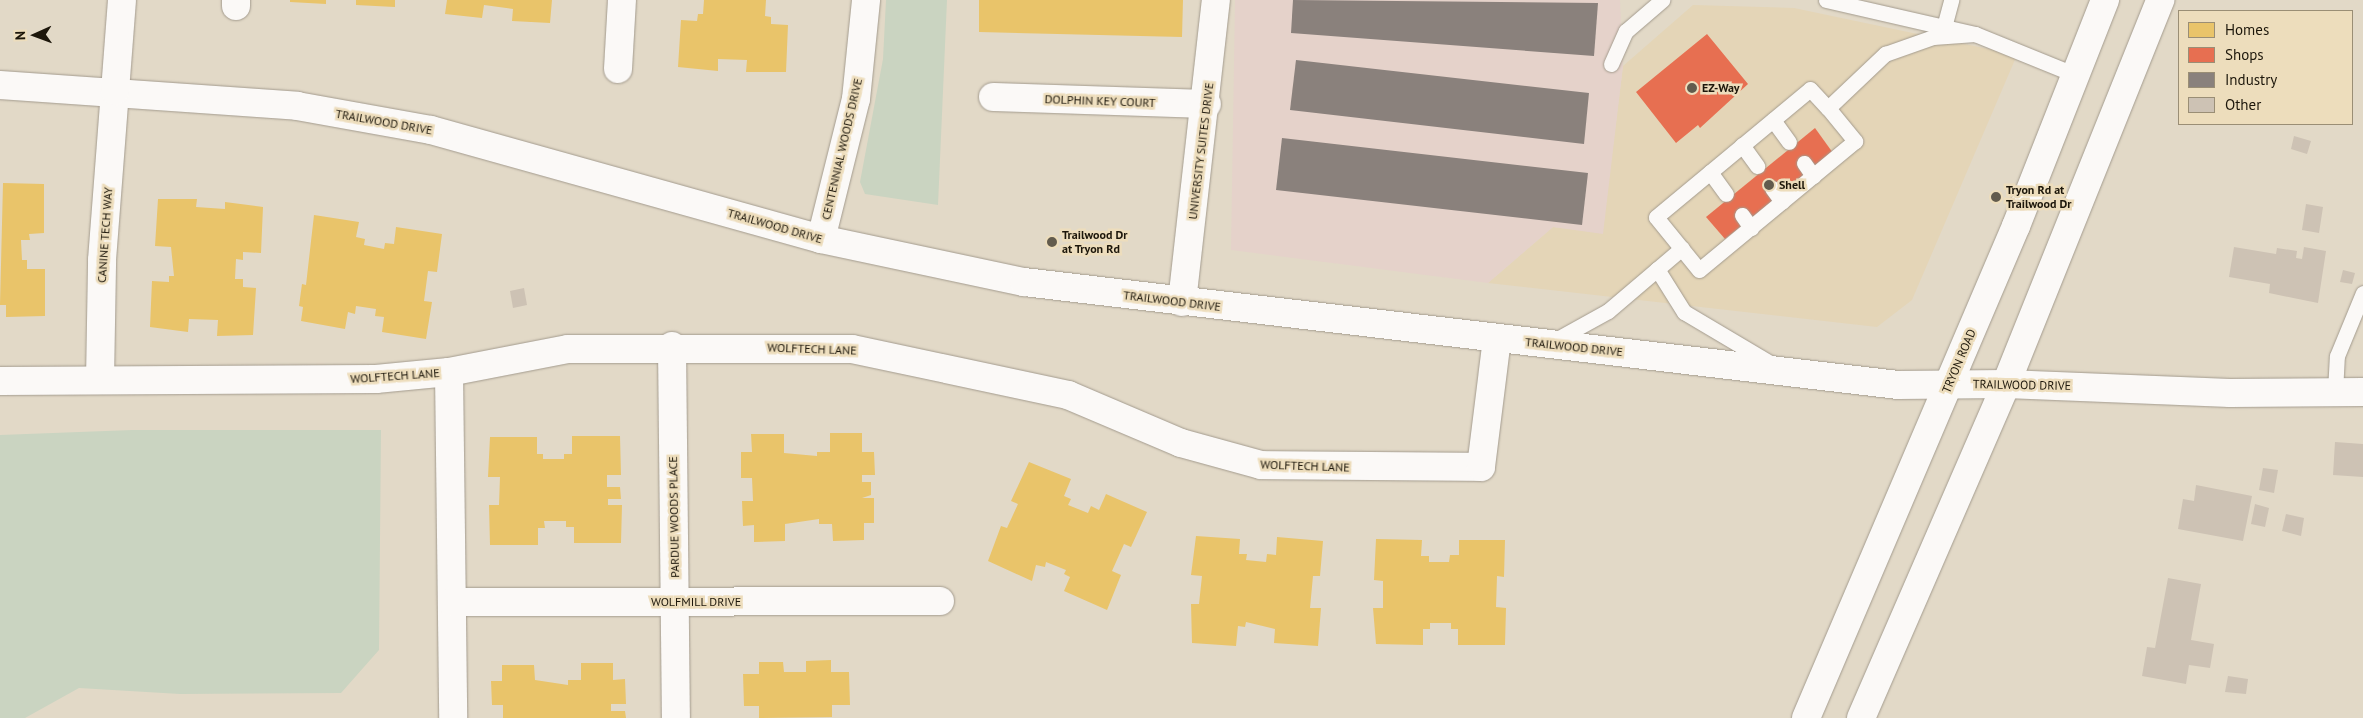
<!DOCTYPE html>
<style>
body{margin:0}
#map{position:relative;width:2363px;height:718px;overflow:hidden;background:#e2d9c7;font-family:"PT Sans",sans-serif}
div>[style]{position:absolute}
.built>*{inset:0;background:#e4d5b7}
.industrial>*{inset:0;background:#e5d2ca}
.green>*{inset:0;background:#cad4c1}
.homes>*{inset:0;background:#e9c46a}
.shops>*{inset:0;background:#e76f51}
.industry>*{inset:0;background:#8a817c}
.building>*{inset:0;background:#cdc2b4}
.roads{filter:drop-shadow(0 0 1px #a39b8e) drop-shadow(0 0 1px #a39b8e)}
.lane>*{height:15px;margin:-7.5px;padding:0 7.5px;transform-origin:7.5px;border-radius:7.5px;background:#fbf9f7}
.street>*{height:28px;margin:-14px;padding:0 14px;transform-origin:14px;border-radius:14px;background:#fbf9f7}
.secondary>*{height:28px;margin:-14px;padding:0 14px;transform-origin:14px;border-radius:14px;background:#fbf9f7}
.primary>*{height:28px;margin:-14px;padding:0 14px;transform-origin:14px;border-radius:14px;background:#fbf9f7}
.dots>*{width:14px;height:14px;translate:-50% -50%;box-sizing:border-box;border:2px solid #edddbc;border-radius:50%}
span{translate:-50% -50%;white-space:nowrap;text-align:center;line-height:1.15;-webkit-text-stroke:5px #edddbc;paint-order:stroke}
.poi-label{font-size:12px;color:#1d170b;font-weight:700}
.left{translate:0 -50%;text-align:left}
.street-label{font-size:12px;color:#1d170b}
.legend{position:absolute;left:2178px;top:10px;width:175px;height:115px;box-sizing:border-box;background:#edddbc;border:1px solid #9a8e75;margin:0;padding:6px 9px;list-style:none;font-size:15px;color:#1d170b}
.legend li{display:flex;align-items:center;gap:10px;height:25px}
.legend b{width:25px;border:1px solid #9a8e75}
.north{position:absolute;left:10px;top:10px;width:50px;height:50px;-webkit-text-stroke:4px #edddbc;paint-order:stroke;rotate:268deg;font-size:14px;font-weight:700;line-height:20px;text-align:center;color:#1d170b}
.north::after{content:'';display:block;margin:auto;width:18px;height:22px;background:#1d170b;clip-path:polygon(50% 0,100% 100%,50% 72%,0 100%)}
</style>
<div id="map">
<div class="built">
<div style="clip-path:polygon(1693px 5px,1794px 8px,2017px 55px,1912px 300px,1877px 327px,1488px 283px,1553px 227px,1602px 233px,1623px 66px)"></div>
</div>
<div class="industrial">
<div style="clip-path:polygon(1235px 0,1620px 0,1623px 66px,1603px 234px,1553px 227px,1488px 283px,1231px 250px)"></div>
</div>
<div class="green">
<div style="clip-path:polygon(886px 0,947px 0,938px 205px,865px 194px,860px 182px,883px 59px)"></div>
<div style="clip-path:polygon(132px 430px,381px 430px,379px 650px,341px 693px,180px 694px,79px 688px,25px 718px,0 718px,0 435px)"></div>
</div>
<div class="homes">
<div style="clip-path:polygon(290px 0,326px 0,326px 4px,290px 2px)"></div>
<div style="clip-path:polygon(356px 0,395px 0,395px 7px,356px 5px)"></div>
<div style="clip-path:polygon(447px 0,552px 0,550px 23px,512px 21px,513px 9px,484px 5px,482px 18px,445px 14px)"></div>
<div style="clip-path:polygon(704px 0,766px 0,765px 16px,771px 17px,771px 24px,788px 25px,786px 72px,746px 72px,747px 60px,718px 59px,718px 71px,678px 67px,681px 20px,697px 21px,698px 14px,703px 14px)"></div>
<div style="clip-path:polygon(979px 0,1183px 0,1182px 37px,979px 32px)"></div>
<div style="clip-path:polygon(3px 183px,44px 184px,44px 233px,29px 234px,30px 240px,21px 240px,22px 260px,27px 260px,27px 269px,45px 269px,45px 316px,6px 317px,6px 305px,0 305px)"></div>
<div style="clip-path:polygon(158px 199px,197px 199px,196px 207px,225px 209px,225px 202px,263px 207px,261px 253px,243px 252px,243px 260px,236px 259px,235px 279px,243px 279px,243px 287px,256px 288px,253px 335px,217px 336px,218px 320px,189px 319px,188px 332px,150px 327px,152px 281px,169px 282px,169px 276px,174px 276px,171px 247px,155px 246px)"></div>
<div style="clip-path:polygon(314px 215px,359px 222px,356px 237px,365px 239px,364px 245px,384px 249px,385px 243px,394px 244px,396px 227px,442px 234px,437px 272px,428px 271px,424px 301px,432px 302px,426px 339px,382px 332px,384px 317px,375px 316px,376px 309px,356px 306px,355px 314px,348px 312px,345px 329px,301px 321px,303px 307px,299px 306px,302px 284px,306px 285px)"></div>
<div style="clip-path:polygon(830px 433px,862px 433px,862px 452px,874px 452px,875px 475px,862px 475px,862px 482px,871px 482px,871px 495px,862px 498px,874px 498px,874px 523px,864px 523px,864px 540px,833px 541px,832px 524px,819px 524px,819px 519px,785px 524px,785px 541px,754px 542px,754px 525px,743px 526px,742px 501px,753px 501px,752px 478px,741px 478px,741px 452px,752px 452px,751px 434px,784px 434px,784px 453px,817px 456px,817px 452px,830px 452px)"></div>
<div style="clip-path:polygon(572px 436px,620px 436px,621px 475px,607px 475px,607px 487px,620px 487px,621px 499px,608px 499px,608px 505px,622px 505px,621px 543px,574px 543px,574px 527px,566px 527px,566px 521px,544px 521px,545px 528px,538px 528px,538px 545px,490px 545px,489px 505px,499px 505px,500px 477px,488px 477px,490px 437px,537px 437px,537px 454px,543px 454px,543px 459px,564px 459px,564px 454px,572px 454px)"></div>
<div style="clip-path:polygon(1029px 462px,1071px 479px,1064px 496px,1071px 499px,1068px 505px,1088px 513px,1091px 506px,1099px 510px,1106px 494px,1147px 512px,1131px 547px,1124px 544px,1112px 571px,1121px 575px,1107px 610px,1064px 591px,1070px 577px,1064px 574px,1066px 570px,1046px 562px,1045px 567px,1036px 565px,1032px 581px,988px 561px,1001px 526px,1007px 528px,1018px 504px,1011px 501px)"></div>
<div style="clip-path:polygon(1196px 536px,1240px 539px,1239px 554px,1247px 554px,1246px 560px,1266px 562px,1267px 554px,1276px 555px,1277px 537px,1323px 541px,1320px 576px,1313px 576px,1310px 608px,1321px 608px,1318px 646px,1274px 643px,1275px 629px,1246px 622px,1245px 627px,1238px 626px,1236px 646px,1192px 643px,1191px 604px,1199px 604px,1202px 576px,1191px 575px)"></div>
<div style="clip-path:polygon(1376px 539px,1422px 540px,1421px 556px,1429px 556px,1429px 562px,1449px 562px,1450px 555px,1459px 555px,1459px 540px,1505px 540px,1504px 577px,1497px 576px,1496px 607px,1506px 608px,1505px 645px,1458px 645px,1458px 629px,1451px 629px,1451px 623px,1430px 623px,1430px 629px,1423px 629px,1423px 645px,1376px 644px,1373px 608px,1383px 608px,1383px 581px,1374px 580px)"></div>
<div style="clip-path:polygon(831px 660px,831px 672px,849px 672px,850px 705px,832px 705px,832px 717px,759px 718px,759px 706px,744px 706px,743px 674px,759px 674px,759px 662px,783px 662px,784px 672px,806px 672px,806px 661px)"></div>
<div style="clip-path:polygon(581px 663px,613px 663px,613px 680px,625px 679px,626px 704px,611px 704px,611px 711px,625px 711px,626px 718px,503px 718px,503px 705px,492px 705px,491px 681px,502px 681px,502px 665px,534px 665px,535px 680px,568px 685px,568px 680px,581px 680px)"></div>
</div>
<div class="shops">
<div style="clip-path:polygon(1707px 34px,1748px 84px,1700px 128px,1698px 125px,1676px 143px,1636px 92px)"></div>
<div style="clip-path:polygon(1815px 128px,1833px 153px,1725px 239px,1706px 217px)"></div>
</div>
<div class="industry">
<div style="clip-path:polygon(1293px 0,1598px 3px,1594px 56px,1291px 33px)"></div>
<div style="clip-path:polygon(1296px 60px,1589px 93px,1584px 144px,1290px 110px)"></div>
<div style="clip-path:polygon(1282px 138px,1588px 173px,1582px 225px,1276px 190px)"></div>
</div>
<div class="building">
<div style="clip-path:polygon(2294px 136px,2311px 141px,2307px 154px,2291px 149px)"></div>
<div style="clip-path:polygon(2306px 204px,2323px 207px,2319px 233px,2302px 230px)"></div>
<div style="clip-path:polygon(2234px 247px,2276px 254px,2277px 248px,2297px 251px,2296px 258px,2302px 259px,2304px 247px,2326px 251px,2318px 303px,2269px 293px,2270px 284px,2229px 277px)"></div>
<div style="clip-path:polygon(2343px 270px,2355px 273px,2352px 284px,2340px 282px)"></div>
<div style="clip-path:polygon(524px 288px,527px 305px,513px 308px,510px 291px)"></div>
<div style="clip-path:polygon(2335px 442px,2363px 444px,2363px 477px,2333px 475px)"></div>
<div style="clip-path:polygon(2263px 468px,2278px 470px,2274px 493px,2259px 490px)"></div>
<div style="clip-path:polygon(2196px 485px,2252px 496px,2243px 541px,2178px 529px,2183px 499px,2194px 501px)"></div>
<div style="clip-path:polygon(2255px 504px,2269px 508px,2265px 527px,2251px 524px)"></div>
<div style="clip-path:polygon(2286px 514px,2304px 518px,2301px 536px,2282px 531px)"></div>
<div style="clip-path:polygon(2168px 578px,2201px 584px,2191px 640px,2214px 644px,2210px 668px,2189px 665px,2186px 684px,2142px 676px,2147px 647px,2155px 648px)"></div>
<div style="clip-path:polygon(2228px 676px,2248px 679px,2246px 694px,2225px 692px)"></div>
</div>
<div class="roads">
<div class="lane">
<div style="left:1826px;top:0;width:153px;rotate:12.9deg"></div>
<div style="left:1975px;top:34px;width:109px;rotate:22.1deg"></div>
<div style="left:1944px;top:27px;width:28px;rotate:-75deg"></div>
<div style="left:1611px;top:64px;width:36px;rotate:-66deg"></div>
<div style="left:1626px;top:31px;width:48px;rotate:-40.7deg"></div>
<div style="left:1828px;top:108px;width:43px;rotate:50.7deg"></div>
<div style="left:1855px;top:141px;width:202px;rotate:140.4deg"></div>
<div style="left:1699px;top:270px;width:68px;rotate:-129.1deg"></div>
<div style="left:1656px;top:217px;width:200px;rotate:-39.7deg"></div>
<div style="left:1810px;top:89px;width:26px;rotate:47deg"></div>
<div style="left:1828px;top:108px;width:79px;rotate:-43.5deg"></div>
<div style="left:1885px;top:54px;width:51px;rotate:-19.5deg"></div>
<div style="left:1933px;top:37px;width:42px;rotate:-4.1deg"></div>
<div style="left:1773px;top:120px;width:27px;rotate:54deg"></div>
<div style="left:1742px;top:145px;width:26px;rotate:54deg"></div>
<div style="left:1804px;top:163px;width:16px;rotate:55deg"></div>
<div style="left:1710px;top:172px;width:27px;rotate:54deg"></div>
<div style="left:1772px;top:188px;width:17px;rotate:54deg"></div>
<div style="left:1742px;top:215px;width:16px;rotate:55deg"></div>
<div style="left:1657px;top:269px;width:51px;rotate:57.9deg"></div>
<div style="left:1684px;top:312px;width:100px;rotate:30.7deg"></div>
<div style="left:1550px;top:343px;width:66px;rotate:-28.9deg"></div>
<div style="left:1608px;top:311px;width:97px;rotate:-40.4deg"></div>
<div style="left:2335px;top:392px;width:36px;rotate:-87deg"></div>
<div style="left:2337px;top:356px;width:68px;rotate:-67.6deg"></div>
</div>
<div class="street">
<div style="left:236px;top:6px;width:6px;rotate:-90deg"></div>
<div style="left:618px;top:69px;width:69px;rotate:-86.7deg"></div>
<div style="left:993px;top:97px;width:214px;rotate:1.9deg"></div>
<div style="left:821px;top:239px;width:144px;rotate:-76deg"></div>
<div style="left:856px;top:99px;width:100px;rotate:-84.2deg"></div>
<div style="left:1182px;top:302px;width:304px;rotate:-83.6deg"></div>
<div style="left:672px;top:346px;width:372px;rotate:89.4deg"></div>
<div style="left:449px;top:372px;width:346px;rotate:89.3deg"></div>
<div style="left:100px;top:380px;width:120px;rotate:-89deg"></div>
<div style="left:102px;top:260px;width:169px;rotate:-85.6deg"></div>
<div style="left:0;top:381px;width:376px;rotate:-0.3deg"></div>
<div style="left:376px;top:379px;width:73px;rotate:-5.5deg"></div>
<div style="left:449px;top:372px;width:121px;rotate:-10.9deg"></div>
<div style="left:568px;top:349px;width:284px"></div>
<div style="left:852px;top:349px;width:221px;rotate:12deg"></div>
<div style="left:1068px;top:395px;width:123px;rotate:23deg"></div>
<div style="left:1181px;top:443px;width:83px;rotate:15.4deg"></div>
<div style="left:1261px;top:465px;width:220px;rotate:0.5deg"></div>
<div style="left:1481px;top:467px;width:129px;rotate:-82.9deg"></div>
<div style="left:2006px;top:384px;width:224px;rotate:2.3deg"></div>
<div style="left:2230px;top:393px;width:133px;rotate:-0.4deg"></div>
<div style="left:452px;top:602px;width:488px;rotate:-0.1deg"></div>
</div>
<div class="secondary">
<div style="left:0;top:85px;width:298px;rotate:4deg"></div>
<div style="left:297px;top:106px;width:136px;rotate:10.2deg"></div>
<div style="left:431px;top:130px;width:405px;rotate:15.6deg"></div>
<div style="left:821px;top:239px;width:208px;rotate:12deg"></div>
<div style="left:1024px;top:282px;width:880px;rotate:6.72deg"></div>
<div style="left:1898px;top:385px;width:108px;rotate:-0.5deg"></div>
<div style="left:115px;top:91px;width:91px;rotate:-85.6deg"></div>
</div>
<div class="primary">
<div style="left:1806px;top:718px;width:535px;rotate:-66.89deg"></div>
<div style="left:2016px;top:226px;width:243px;rotate:-68.5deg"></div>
<div style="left:1861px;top:718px;width:364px;rotate:-66.5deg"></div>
<div style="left:2006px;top:384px;width:414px;rotate:-68.1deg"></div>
</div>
</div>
<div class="dots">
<div style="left:1692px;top:88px;background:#625b4d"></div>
<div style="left:1769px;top:185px;background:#625b4d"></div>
<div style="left:1996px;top:197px;background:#625b4d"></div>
<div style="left:1052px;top:242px;background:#625b4d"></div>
</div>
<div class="poi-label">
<span class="left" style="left:1702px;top:88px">EZ-Way</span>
<span class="left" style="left:1779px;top:185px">Shell</span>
<span class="left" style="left:2006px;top:197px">Tryon Rd at<br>Trailwood Dr</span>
<span class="left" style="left:1062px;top:242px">Trailwood Dr<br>at Tryon Rd</span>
</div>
<div class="street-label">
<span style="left:1100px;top:101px;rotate:2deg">DOLPHIN KEY COURT</span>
<span style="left:384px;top:122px;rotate:10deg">TRAILWOOD DRIVE</span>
<span style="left:842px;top:149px;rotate:-77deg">CENTENNIAL WOODS DRIVE</span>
<span style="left:1201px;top:151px;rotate:-83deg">UNIVERSITY SUITES DRIVE</span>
<span style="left:775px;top:226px;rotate:16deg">TRAILWOOD DRIVE</span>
<span style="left:105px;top:235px;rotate:-86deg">CANINE TECH WAY</span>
<span style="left:1172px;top:301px;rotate:7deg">TRAILWOOD DRIVE</span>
<span style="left:1574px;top:347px;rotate:6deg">TRAILWOOD DRIVE</span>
<span style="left:812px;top:349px;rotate:2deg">WOLFTECH LANE</span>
<span style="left:1959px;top:361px;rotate:-67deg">TRYON ROAD</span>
<span style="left:395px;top:376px;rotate:-4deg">WOLFTECH LANE</span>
<span style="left:2022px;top:385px;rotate:1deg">TRAILWOOD DRIVE</span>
<span style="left:1305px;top:466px;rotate:2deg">WOLFTECH LANE</span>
<span style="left:674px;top:517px;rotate:-91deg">PARDUE WOODS PLACE</span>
<span style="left:696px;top:602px">WOLFMILL DRIVE</span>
</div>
<ul class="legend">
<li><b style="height:14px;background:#e9c46a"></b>Homes</li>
<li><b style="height:14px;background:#e76f51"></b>Shops</li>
<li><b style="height:14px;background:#8a817c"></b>Industry</li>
<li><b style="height:14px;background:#cdc2b4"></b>Other</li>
</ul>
<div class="north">N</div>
</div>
